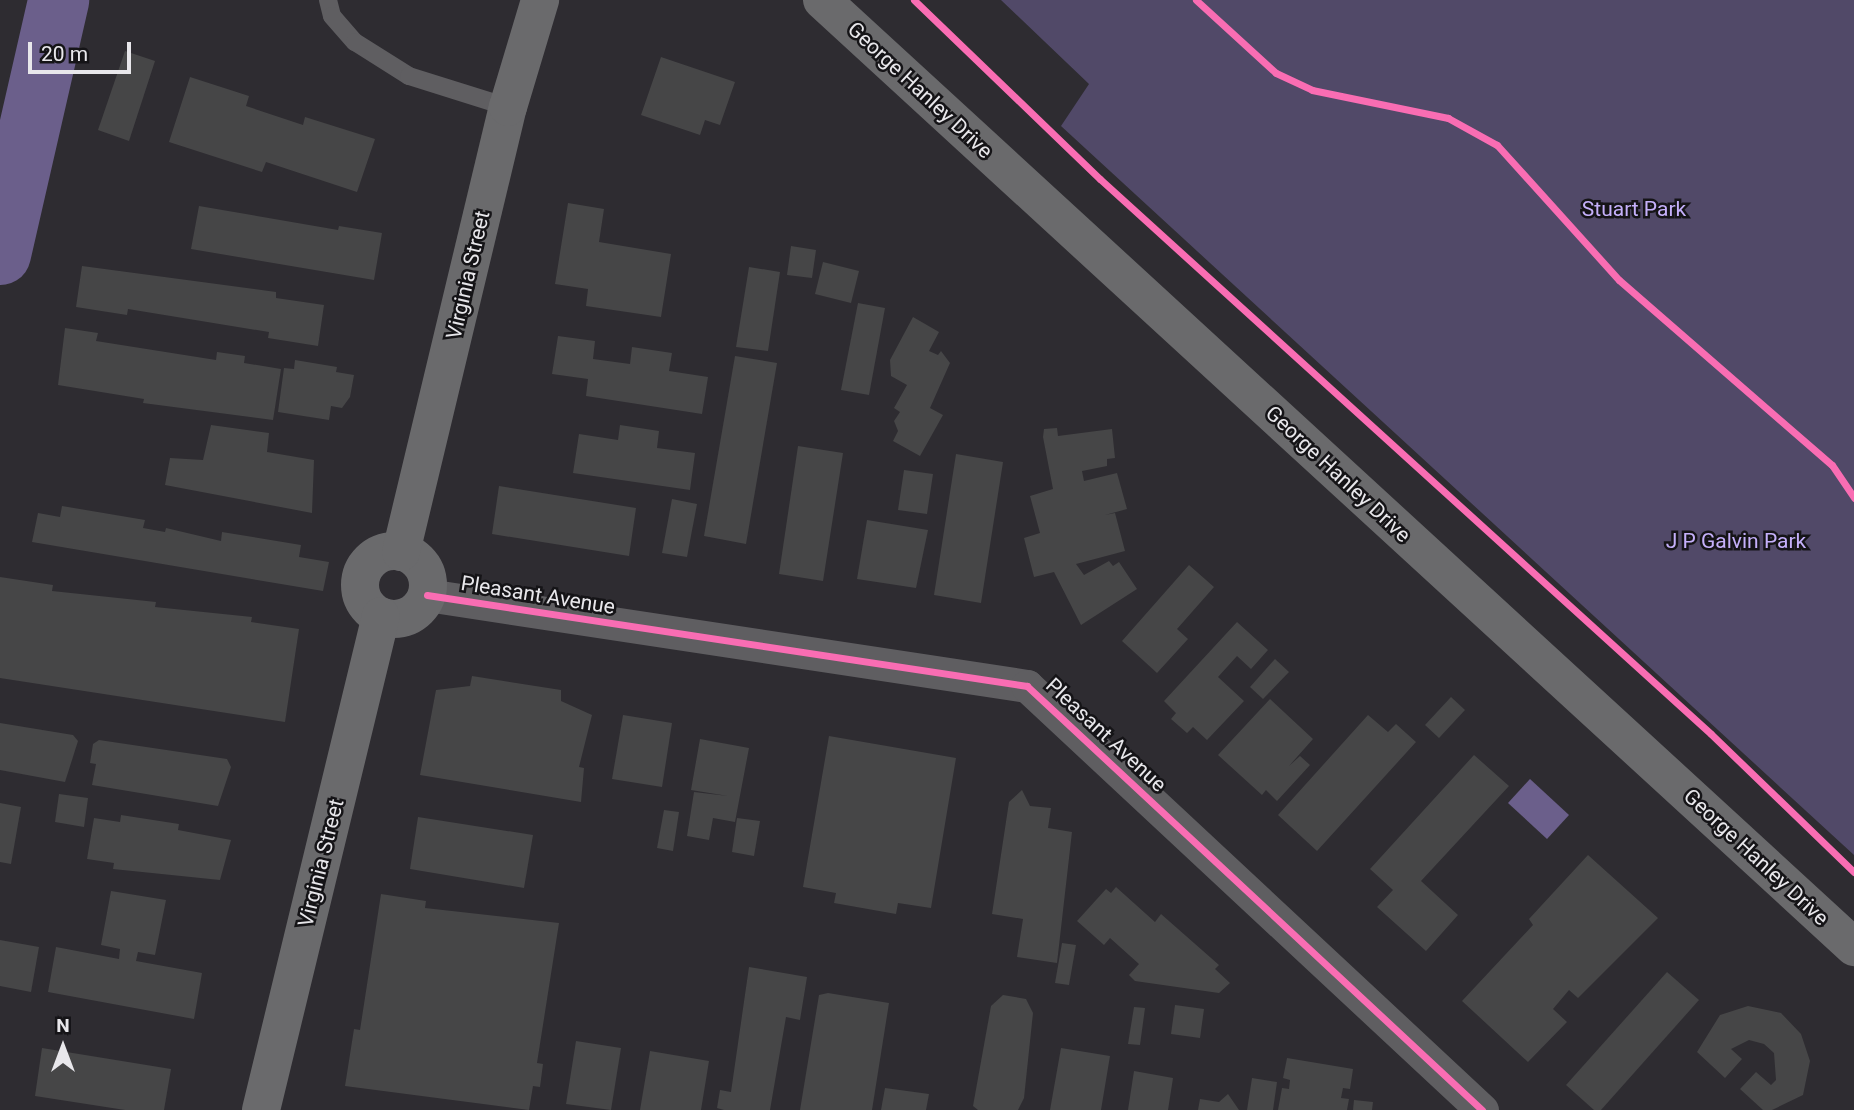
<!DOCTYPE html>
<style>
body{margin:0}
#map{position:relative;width:1854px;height:1110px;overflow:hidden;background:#2e2c31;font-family:Roboto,sans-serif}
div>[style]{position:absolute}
.green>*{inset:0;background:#514968}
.water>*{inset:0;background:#6b5f8b}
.river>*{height:61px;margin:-30.5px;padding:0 30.5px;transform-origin:30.5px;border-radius:30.5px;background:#6b5f8b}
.building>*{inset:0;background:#464647}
.lane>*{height:18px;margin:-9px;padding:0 9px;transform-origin:9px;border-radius:9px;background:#5f5e61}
.street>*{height:33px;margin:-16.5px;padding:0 16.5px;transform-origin:16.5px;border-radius:16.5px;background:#5f5e61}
.secondary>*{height:38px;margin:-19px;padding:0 19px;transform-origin:19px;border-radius:19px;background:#6a6a6c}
.secondary>.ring{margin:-19px;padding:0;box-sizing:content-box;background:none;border:38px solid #6a6a6c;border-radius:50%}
.cycleway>*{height:7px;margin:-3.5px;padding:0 3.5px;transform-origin:3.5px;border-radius:3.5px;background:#f96db3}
span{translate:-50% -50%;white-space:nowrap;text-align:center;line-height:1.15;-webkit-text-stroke:5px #151417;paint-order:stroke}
.street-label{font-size:21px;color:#e8e7eb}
.park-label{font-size:21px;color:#c5b0fa}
.north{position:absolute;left:28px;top:1012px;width:70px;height:70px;-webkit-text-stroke:5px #151417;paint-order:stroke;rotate:0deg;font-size:19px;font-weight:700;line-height:28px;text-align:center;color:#e8e7eb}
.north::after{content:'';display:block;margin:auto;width:24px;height:32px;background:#e8e7eb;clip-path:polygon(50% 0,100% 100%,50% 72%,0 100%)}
.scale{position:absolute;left:28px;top:42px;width:103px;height:32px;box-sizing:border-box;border:4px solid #e8e7eb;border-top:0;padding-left:9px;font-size:21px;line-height:24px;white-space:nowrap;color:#e8e7eb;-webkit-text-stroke:5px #151417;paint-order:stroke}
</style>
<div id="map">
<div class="green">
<div style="clip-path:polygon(1001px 0,1854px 0,1854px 855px,1061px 126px,1089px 84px)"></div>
</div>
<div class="water">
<div style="clip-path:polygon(1530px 779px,1569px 815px,1547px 839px,1508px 803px)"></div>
</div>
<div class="river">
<div style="left:0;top:254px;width:261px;rotate:-77.1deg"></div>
</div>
<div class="building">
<div style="clip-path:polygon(125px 51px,155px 61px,129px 141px,98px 130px)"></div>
<div style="clip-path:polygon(661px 57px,735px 82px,720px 125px,705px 120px,700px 135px,641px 115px)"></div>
<div style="clip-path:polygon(190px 77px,249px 96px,246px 106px,303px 125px,305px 117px,375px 139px,357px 192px,266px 162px,262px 172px,169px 142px)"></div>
<div style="clip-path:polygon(568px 203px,604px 209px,599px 242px,671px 254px,661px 317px,586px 306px,588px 289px,555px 284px)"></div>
<div style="clip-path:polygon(199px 206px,338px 230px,339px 226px,382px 233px,374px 280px,191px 249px)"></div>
<div style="clip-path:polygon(791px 246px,816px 250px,812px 278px,787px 275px)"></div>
<div style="clip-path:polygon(823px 262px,859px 271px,851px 303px,815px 294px)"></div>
<div style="clip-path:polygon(82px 266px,276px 292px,276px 298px,324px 305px,318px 346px,268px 338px,269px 332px,128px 309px,127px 315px,76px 307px)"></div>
<div style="clip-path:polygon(749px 267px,780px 272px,768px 351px,736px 347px)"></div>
<div style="clip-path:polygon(858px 303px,885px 308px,869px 395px,841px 390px)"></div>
<div style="clip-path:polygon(913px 317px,939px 332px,929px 351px,938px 355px,941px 351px,950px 363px,930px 408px,943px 415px,920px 456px,893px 441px,898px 431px,894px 421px,900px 412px,894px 408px,907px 385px,891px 376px,890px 360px)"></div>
<div style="clip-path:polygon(65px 328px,98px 333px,96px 341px,216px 360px,217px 352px,245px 356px,244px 363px,281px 369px,273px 420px,143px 403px,144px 399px,58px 385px)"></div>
<div style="clip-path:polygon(558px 336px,595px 341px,593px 359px,630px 364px,632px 347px,672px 353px,669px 371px,708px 377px,702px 414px,586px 396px,588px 379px,552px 374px)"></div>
<div style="clip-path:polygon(735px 356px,777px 363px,746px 544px,704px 536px)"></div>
<div style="clip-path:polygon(295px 360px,337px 367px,336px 372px,354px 375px,350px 397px,342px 408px,331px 406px,329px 420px,278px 412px,284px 368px,294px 369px)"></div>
<div style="clip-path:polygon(211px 425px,269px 433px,267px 452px,314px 460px,312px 513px,165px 485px,170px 458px,203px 460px)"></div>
<div style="clip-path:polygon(620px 425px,659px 431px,657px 448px,695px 453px,690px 490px,573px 473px,579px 434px,618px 440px)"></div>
<div style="clip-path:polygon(1057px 428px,1058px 436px,1112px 429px,1115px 458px,1107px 459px,1107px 466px,1082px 471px,1084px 481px,1117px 473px,1127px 509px,1105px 515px,1115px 513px,1125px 551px,1076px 564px,1084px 575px,1109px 561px,1113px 566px,1119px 562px,1137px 589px,1081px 625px,1054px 572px,1034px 577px,1024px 538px,1040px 533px,1030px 496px,1053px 489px,1043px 437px,1044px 429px)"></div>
<div style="clip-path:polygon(798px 446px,843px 453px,823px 581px,779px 574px)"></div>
<div style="clip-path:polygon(956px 454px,1003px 462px,981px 603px,934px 595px)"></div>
<div style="clip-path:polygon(904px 470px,933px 474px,927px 514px,898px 510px)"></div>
<div style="clip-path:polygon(499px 486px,636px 508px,629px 556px,492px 534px)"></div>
<div style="clip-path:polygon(672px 499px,697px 504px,687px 557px,662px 553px)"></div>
<div style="clip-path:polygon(62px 506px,145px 520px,143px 528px,165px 532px,166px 528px,221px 541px,222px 532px,301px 545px,299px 557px,329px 562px,323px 591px,32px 542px,38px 513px,60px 517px)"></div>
<div style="clip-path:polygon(867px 520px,928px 530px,916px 588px,857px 579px)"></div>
<div style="clip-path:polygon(1189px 565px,1214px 587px,1177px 629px,1188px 639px,1157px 673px,1122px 641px)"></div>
<div style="clip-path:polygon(0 577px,53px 585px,52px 591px,156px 602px,155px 607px,252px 617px,251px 622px,299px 629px,285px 722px,0 678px)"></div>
<div style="clip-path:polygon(1237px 622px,1268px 650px,1251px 669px,1237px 656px,1218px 677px,1244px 701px,1207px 740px,1193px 727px,1187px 733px,1171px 719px,1176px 713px,1164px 701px)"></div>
<div style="clip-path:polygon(1275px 659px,1289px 672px,1263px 699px,1250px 687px)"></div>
<div style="clip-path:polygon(472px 676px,561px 690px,561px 701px,592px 715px,579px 767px,584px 768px,581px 802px,420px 775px,436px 690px,470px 686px)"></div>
<div style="clip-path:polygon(1451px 697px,1465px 710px,1439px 738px,1425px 725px)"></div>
<div style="clip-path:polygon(1270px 699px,1313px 739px,1289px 766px,1300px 756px,1310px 765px,1277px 801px,1266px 790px,1262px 795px,1218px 755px)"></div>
<div style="clip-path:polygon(623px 715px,672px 723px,662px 787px,612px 779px)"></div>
<div style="clip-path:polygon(1368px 715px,1388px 732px,1396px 724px,1416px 742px,1317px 851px,1278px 815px)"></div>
<div style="clip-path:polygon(0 723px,73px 735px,78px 741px,65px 782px,0 770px)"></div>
<div style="clip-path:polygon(829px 736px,956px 758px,931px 908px,898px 903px,896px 914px,834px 903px,836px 893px,803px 887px)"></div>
<div style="clip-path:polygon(700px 739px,749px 748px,735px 822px,713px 818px,709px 840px,687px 836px,694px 792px,728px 796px,691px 790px)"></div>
<div style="clip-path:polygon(99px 740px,227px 759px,231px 767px,218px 806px,92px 785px,96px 764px,90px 763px,93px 744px)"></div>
<div style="clip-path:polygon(1474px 755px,1509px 786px,1421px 881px,1458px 915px,1426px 951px,1377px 907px,1393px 890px,1370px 869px)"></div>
<div style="clip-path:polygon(1022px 790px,1030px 806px,1051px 808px,1048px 828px,1072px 832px,1057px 963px,1017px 957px,1023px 919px,992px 914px,1009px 802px)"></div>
<div style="clip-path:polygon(59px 794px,88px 798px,84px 827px,55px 822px)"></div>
<div style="clip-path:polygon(0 803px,21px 807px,11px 864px,0 862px)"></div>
<div style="clip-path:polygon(664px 810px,679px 812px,673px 851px,657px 848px)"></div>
<div style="clip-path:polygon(121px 815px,179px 824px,178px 830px,231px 840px,220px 880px,113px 869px,114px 863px,87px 859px,94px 818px,120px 822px)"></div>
<div style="clip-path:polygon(418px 817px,533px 835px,524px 888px,410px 869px)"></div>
<div style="clip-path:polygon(737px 818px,760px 821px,754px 856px,732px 852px)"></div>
<div style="clip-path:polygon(1588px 855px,1658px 918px,1578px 998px,1569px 990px,1553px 1009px,1567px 1022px,1528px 1062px,1462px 1001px,1533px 925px,1529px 919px)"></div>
<div style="clip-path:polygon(1116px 887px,1155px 922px,1161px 914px,1219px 965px,1215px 969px,1230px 983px,1219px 993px,1135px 981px,1129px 975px,1139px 964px,1110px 938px,1104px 945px,1077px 921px,1106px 889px,1111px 893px)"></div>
<div style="clip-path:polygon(111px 891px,166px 900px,155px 955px,138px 952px,136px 961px,202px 973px,194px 1019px,48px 992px,56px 947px,119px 959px,120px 949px,101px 945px)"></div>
<div style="clip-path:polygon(381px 894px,426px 901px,425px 908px,559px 923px,537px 1063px,543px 1064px,540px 1087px,533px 1086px,529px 1110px,345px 1086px,354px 1029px,360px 1030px)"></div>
<div style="clip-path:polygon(0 940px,39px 947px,31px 992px,0 986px)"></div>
<div style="clip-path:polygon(1062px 943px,1076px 945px,1069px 985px,1055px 983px)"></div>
<div style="clip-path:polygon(749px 967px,807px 977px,800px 1020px,786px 1017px,770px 1110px,724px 1110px,717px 1108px,720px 1090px,731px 1092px)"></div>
<div style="clip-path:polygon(1667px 972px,1699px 1000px,1601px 1110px,1594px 1110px,1566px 1085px)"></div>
<div style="clip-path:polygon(828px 993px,889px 1003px,872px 1110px,800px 1110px,819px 995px)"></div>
<div style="clip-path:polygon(1003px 995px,1026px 999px,1033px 1013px,1024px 1098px,1018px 1110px,978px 1110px,973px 1106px,991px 1006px)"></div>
<div style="clip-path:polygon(1175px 1005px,1204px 1009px,1200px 1038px,1171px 1034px)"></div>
<div style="clip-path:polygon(1748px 1006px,1781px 1013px,1801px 1034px,1810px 1061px,1803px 1095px,1772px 1110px,1763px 1110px,1740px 1089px,1756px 1072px,1771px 1085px,1776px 1080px,1774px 1053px,1764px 1044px,1749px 1040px,1731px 1049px,1742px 1059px,1725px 1078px,1697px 1052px,1720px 1015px)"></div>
<div style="clip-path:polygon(1134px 1007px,1145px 1008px,1140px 1045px,1128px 1044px)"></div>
<div style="clip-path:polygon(576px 1041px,621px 1048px,611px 1110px,566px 1104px)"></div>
<div style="clip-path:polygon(42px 1048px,171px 1069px,164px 1110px,125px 1110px,35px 1096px)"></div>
<div style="clip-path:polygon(1061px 1048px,1110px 1056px,1101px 1110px,1050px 1110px)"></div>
<div style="clip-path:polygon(650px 1051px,709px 1061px,701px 1110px,640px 1110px)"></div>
<div style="clip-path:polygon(1287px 1058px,1353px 1069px,1350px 1089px,1343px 1088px,1341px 1098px,1349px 1099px,1347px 1110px,1278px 1110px,1282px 1088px,1289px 1089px,1290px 1080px,1283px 1078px)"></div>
<div style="clip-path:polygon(1134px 1071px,1173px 1078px,1168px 1110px,1128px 1110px)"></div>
<div style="clip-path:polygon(1252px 1078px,1277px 1082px,1273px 1110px,1247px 1110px)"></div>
<div style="clip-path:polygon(885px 1088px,929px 1094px,926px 1110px,881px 1110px)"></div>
<div style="clip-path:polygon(1228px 1094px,1239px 1110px,1198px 1110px,1200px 1099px,1219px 1102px)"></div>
<div style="clip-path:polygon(1354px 1100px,1373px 1102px,1372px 1110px,1353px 1110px)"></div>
</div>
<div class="lane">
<div style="left:328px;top:0;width:16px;rotate:76deg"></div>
<div style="left:332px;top:16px;width:35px;rotate:49deg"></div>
<div style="left:355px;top:42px;width:64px;rotate:32.2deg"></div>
<div style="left:409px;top:76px;width:104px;rotate:17.4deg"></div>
</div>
<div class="street">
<div style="left:427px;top:595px;width:607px;rotate:8.62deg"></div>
<div style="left:1027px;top:686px;width:622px;rotate:42.98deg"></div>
</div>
<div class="secondary">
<div style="left:822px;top:0;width:1401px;rotate:42.54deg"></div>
<div class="ring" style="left:360px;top:551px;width:30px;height:30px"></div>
<div style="left:401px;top:552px;width:458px;rotate:-76.5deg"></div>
<div style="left:508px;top:107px;width:112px;rotate:-73.3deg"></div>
<div style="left:261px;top:1110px;width:508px;rotate:-76.35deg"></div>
</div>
<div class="cycleway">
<div style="left:914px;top:0;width:258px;rotate:43.9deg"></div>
<div style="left:1100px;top:179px;width:825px;rotate:42.25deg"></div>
<div style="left:1711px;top:734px;width:199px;rotate:44deg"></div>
<div style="left:1196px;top:0;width:108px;rotate:42.4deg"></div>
<div style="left:1276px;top:73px;width:40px;rotate:25deg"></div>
<div style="left:1312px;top:90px;width:139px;rotate:11.6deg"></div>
<div style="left:1448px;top:118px;width:56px;rotate:28.9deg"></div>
<div style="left:1497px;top:145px;width:182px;rotate:47.9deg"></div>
<div style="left:1619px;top:280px;width:282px;rotate:41deg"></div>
<div style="left:1832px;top:465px;width:40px;rotate:56deg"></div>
<div style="left:427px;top:595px;width:607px;rotate:8.62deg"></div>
<div style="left:1027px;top:686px;width:622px;rotate:42.98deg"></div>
</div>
<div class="street-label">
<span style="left:920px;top:90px;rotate:43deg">George Hanley Drive</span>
<span style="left:468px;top:275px;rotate:-77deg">Virginia Street</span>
<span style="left:1338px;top:474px;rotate:43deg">George Hanley Drive</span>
<span style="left:538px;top:595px;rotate:9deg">Pleasant Avenue</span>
<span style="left:1106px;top:735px;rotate:43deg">Pleasant Avenue</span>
<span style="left:1756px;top:857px;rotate:43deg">George Hanley Drive</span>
<span style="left:321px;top:863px;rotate:-76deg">Virginia Street</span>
</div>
<div class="park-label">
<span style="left:1634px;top:209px">Stuart Park</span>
<span style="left:1736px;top:541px">J P Galvin Park</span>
</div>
<div class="north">N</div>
<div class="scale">20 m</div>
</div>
